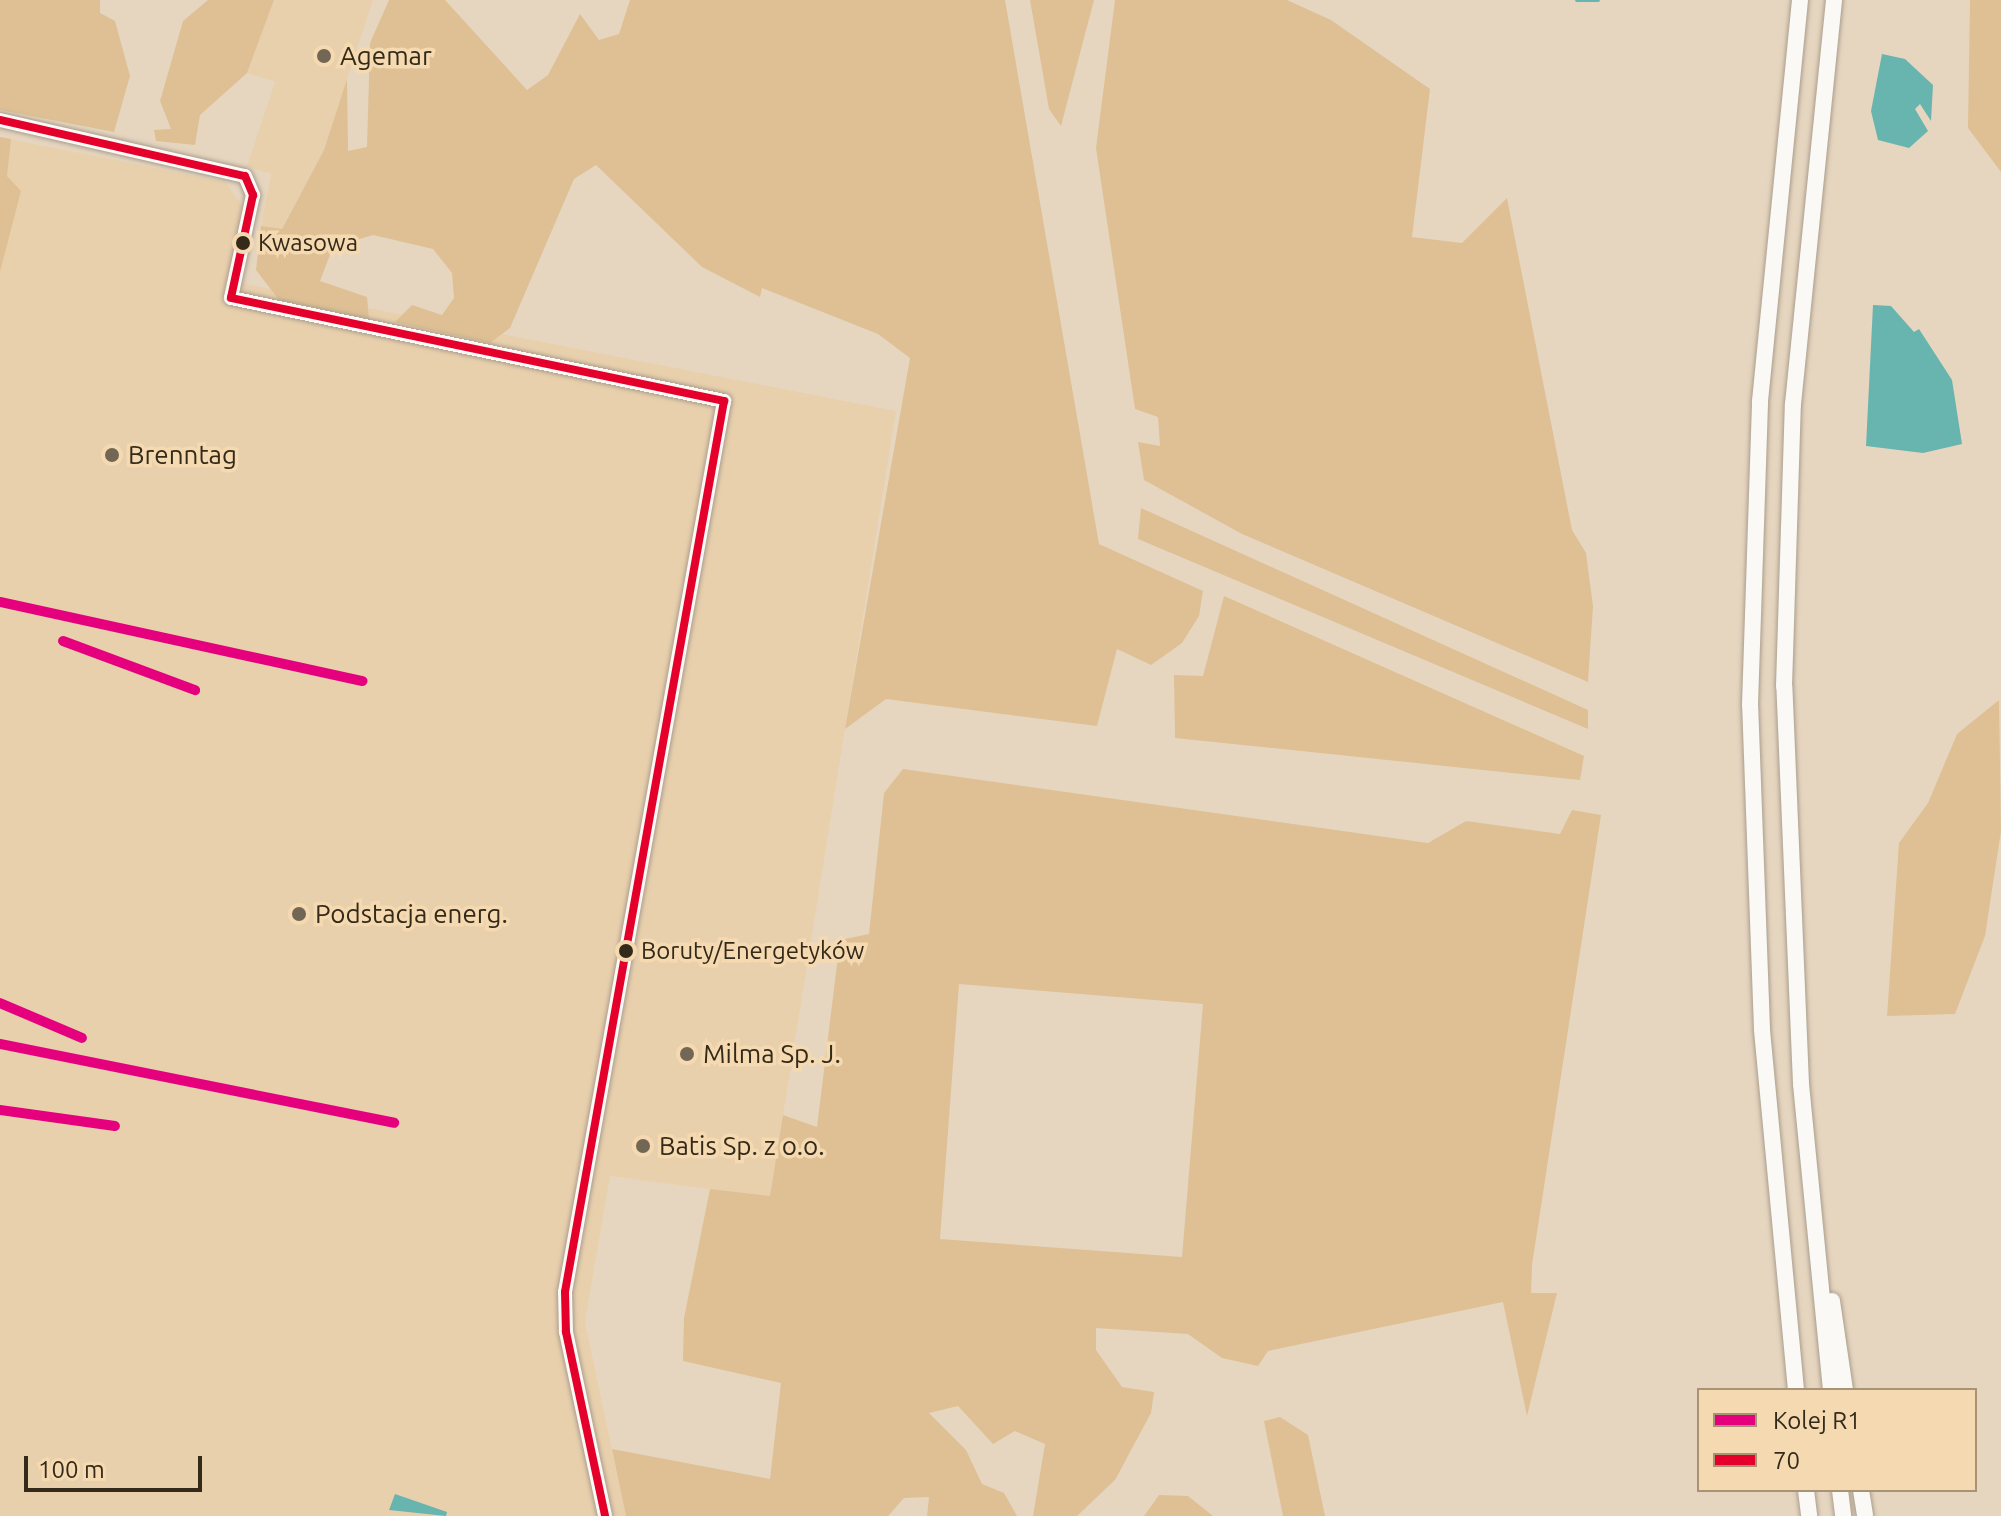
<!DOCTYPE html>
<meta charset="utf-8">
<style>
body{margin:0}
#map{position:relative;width:2001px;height:1516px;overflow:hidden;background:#e6d6c0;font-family:Ubuntu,sans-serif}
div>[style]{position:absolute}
.built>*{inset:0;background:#e9d0ad}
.green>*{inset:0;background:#dec094}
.water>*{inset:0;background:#68b4af}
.stream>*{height:4px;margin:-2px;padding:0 2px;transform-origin:2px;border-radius:2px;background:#68b4af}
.roads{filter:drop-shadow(0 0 2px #ab9e8d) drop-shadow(0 0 2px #ab9e8d)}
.secondary>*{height:14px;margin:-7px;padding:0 7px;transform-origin:7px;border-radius:7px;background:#fbf9f6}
.highway>*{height:16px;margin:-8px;padding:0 8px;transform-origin:8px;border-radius:8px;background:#fbf9f6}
.bus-1>*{height:8px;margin:-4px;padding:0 4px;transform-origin:4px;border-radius:4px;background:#e4002b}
.rail-1>*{height:10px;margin:-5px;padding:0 5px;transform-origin:5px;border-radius:5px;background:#e5007d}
.dots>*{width:22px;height:22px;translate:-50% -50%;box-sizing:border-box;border:4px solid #f5d9b1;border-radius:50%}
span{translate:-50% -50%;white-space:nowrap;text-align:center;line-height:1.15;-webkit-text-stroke:7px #f5d9b1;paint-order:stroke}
.bus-label{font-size:24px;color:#342a1a}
.left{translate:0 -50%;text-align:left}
.poi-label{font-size:26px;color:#342a1a}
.legend{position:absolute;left:1697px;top:1388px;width:280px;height:104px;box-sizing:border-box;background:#f5d9b1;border:2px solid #a89375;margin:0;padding:10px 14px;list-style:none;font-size:24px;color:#342a1a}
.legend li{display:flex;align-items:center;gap:16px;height:40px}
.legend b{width:40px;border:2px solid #a89375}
.scale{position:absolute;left:24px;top:1456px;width:178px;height:36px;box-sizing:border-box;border:4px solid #342a1a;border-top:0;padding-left:10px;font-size:24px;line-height:28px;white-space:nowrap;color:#342a1a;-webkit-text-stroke:6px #f5d9b1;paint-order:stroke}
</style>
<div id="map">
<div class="built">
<div style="clip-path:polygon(274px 0,373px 0,324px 150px,281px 230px,261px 226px,271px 174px,247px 166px,275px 82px,247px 73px)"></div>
<div style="clip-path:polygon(0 137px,225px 182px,243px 207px,230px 281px,896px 411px,770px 1197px,610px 1176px,585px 1322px,626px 1516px,0 1516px)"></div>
</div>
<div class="green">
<div style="clip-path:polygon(0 0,100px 0,100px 13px,115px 21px,130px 76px,114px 132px,0 110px)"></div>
<div style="clip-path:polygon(208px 0,274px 0,247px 73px,200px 115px,195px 145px,156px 141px,154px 130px,171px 129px,160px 101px,183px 21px)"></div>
<div style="clip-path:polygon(389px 0,445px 0,527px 90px,548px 75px,580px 14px,599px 40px,619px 34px,630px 0,1005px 0,1099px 544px,1203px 591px,1199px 616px,1182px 643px,1151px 665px,1117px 649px,1097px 726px,886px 699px,845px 729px,910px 358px,878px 334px,762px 288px,760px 297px,702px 267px,596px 165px,574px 179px,510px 328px,490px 343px,395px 322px,412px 305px,442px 315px,454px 298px,452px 273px,433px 249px,373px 235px,333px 247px,320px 281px,367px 297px,369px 319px,279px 300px,256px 270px,261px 226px,282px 229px,324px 150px,347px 79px,348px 151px,367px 147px,370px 43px)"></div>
<div style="clip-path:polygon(1030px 0,1094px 0,1061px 126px,1049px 109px)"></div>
<div style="clip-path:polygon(1115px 0,1287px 0,1331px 20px,1430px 89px,1412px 237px,1462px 243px,1507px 198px,1572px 530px,1586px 553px,1593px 606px,1588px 682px,1242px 534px,1144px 480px,1138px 442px,1160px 446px,1158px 417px,1135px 409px,1096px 148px)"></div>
<div style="clip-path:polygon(1970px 0,2001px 0,2001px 172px,1968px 128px)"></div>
<div style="clip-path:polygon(0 137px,11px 139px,7px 176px,21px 191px,0 272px)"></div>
<div style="clip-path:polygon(1141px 508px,1588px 710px,1588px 729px,1138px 539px)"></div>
<div style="clip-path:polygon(1224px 596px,1584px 756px,1580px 780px,1175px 738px,1174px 675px,1203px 676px)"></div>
<div style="clip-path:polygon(1999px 700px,2001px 831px,1985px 936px,1955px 1014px,1887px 1016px,1899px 843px,1928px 803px,1957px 734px)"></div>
<div style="clip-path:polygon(evenodd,903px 769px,1428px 843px,1466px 821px,1560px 834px,1572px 810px,1601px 815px,1532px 1265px,1531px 1293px,1557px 1293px,1527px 1416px,1503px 1302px,1268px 1351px,1258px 1366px,1222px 1358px,1188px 1334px,1096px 1328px,1096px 1350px,1122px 1387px,1154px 1392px,1151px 1413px,1115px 1480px,1077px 1516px,1033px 1516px,1045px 1444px,1015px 1431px,993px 1444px,958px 1406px,929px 1413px,966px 1450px,982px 1484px,1004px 1493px,1017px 1516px,927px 1516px,929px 1497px,904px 1498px,888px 1516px,626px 1516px,612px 1449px,770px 1479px,781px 1383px,683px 1361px,684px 1318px,710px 1189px,770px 1196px,783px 1115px,817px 1127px,840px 940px,869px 934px,884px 793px,903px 769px,959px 984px,1203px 1004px,1182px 1257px,940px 1239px,959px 984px)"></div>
<div style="clip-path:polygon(1280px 1417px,1308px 1435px,1325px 1516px,1283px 1516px,1264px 1421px)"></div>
<div style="clip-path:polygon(1159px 1495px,1188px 1496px,1213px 1516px,1144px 1516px)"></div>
</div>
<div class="water">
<div style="clip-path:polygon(1882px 54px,1905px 59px,1933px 85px,1931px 121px,1920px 104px,1915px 109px,1928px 131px,1909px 148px,1878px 140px,1871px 111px)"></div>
<div style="clip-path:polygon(1873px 305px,1891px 306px,1914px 332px,1919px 329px,1952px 380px,1962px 444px,1923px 453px,1866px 446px)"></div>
<div style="clip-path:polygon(395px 1494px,447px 1512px,446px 1516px,389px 1510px)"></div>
</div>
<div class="stream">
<div style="left:1577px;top:0;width:21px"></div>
</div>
<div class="roads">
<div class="secondary">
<div style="left:0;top:120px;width:251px;rotate:12.9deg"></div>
<div style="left:245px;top:176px;width:21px;rotate:67deg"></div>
<div style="left:253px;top:195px;width:105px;rotate:102.1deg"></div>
<div style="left:231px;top:298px;width:504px;rotate:11.8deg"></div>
<div style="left:724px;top:401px;width:905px;rotate:100.12deg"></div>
<div style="left:565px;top:1292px;width:40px;rotate:88.6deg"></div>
<div style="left:566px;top:1332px;width:188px;rotate:78deg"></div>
</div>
<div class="highway">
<div style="left:1832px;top:1301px;width:90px;rotate:81.7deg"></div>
<div style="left:1796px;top:1390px;width:363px;rotate:-95.4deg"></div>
<div style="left:1762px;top:1029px;width:324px;rotate:-92.1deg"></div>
<div style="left:1750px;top:705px;width:304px;rotate:-88.1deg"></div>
<div style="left:1760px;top:401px;width:403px;rotate:-84.3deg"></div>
<div style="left:1831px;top:1390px;width:307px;rotate:-95.6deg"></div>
<div style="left:1801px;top:1084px;width:398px;rotate:-92.4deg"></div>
<div style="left:1784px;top:686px;width:282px;rotate:-88.2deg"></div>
<div style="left:1793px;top:404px;width:406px;rotate:-84.2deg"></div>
<div style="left:1806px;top:1490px;width:26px;rotate:83deg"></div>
<div style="left:1840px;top:1490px;width:26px;rotate:83deg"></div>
<div style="left:1861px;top:1490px;width:26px;rotate:81deg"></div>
</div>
</div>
<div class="bus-1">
<div style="left:0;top:120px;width:251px;rotate:12.9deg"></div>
<div style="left:245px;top:176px;width:21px;rotate:67deg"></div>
<div style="left:253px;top:195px;width:105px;rotate:102.1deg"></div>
<div style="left:231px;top:298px;width:504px;rotate:11.8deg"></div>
<div style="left:724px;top:401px;width:905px;rotate:100.12deg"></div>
<div style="left:565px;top:1292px;width:40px;rotate:88.6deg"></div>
<div style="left:566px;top:1332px;width:188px;rotate:78deg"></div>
</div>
<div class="rail-1">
<div style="left:0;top:602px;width:371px;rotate:12.3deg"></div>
<div style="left:63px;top:641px;width:141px;rotate:20.4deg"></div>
<div style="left:0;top:1003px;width:89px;rotate:23.1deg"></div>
<div style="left:0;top:1044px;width:402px;rotate:11.3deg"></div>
<div style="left:0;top:1110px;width:116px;rotate:7.9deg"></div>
</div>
<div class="dots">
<div style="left:324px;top:56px;background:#726654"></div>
<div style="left:243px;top:243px;background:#342a1a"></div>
<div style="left:112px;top:455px;background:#726654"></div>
<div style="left:299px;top:914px;background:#726654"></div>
<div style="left:626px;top:951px;background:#342a1a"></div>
<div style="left:687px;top:1054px;background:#726654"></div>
<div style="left:643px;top:1146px;background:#726654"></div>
</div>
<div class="bus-label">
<span class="left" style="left:258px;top:243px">Kwasowa</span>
<span class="left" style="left:641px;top:951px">Boruty/Energetyków</span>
</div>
<div class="poi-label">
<span class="left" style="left:340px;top:56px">Agemar</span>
<span class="left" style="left:128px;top:455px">Brenntag</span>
<span class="left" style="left:315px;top:914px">Podstacja energ.</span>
<span class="left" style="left:703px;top:1054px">Milma Sp. J.</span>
<span class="left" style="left:659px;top:1146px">Batis Sp. z o.o.</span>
</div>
<ul class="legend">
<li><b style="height:10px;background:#e5007d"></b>Kolej R1</li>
<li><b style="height:10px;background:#e4002b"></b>70</li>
</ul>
<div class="scale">100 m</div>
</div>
